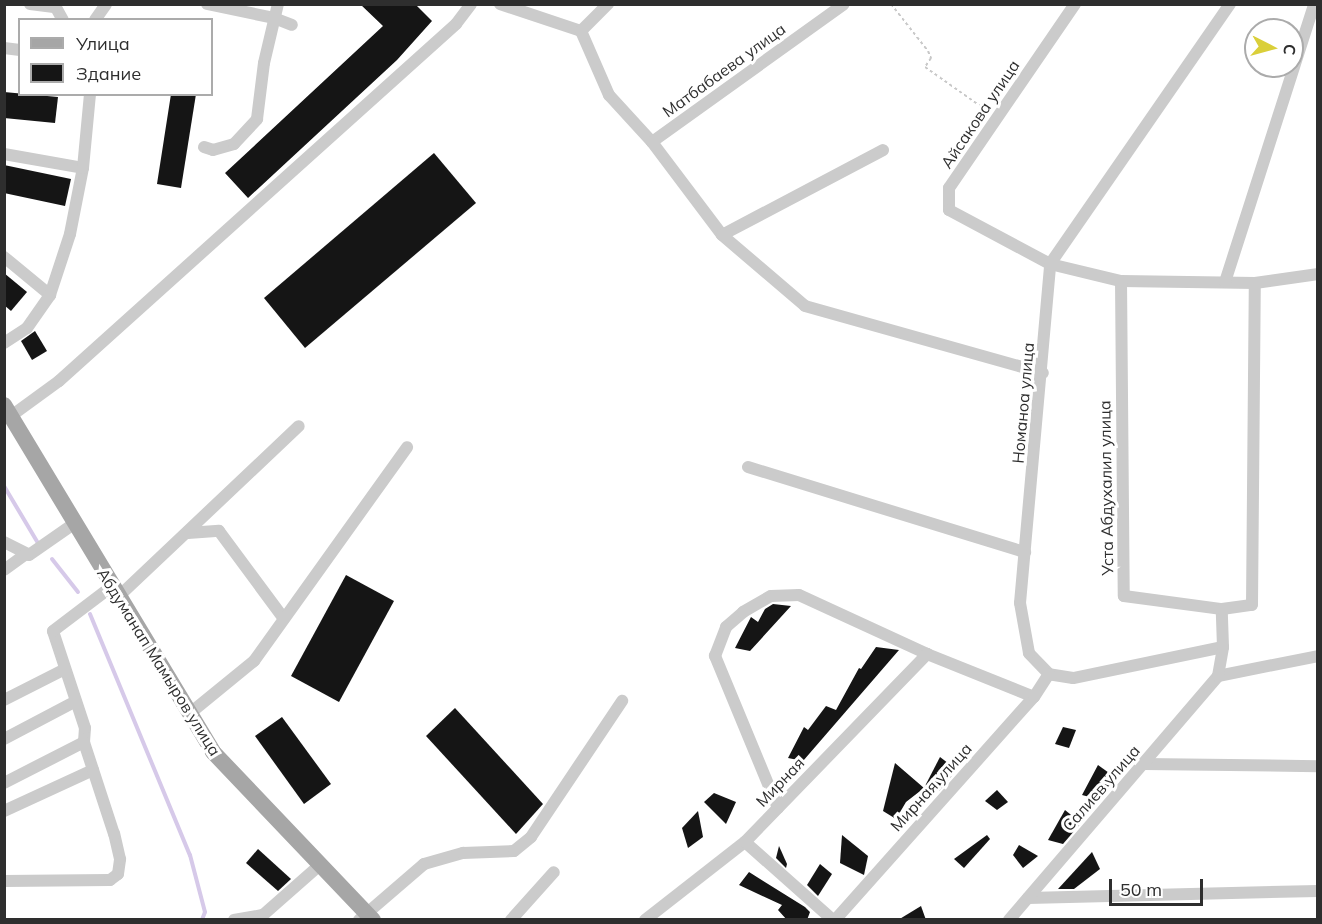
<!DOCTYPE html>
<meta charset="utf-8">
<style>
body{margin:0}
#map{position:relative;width:1322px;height:924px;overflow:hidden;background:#fff;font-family:Mulish,sans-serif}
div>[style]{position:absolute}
.stream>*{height:4px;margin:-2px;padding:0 2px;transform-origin:2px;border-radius:2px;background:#d6c9e9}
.building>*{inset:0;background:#151515}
.path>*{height:2px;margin-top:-1px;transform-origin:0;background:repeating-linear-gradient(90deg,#c8c8c8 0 3px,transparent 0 6px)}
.minor>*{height:12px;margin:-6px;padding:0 6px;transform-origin:6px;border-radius:6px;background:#cbcbcb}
.major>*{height:16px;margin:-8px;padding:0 8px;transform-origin:8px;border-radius:8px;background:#a6a6a6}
span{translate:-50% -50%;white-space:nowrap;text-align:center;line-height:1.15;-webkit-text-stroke:6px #fff;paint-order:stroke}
.street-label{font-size:16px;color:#2e2e2e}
.frame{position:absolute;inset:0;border:6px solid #2e2e2e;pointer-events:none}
.legend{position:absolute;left:18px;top:18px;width:195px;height:78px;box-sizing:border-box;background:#fff;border:2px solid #ababab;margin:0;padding:8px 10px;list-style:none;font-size:18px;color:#2e2e2e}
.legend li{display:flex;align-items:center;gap:12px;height:30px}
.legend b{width:30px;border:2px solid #ababab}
.north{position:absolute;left:1244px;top:18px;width:60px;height:60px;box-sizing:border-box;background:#fff;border:2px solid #ababab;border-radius:50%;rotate:96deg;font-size:16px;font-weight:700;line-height:24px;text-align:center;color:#2e2e2e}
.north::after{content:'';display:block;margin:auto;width:21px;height:27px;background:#dacf3a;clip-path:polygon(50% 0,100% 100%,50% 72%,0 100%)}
.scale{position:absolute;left:1109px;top:879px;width:94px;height:27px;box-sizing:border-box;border:3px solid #2e2e2e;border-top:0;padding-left:8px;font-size:18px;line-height:21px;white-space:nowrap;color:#2e2e2e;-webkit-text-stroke:4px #fff;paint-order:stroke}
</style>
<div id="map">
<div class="stream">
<div style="left:4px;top:486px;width:66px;rotate:59.2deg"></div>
<div style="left:52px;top:559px;width:42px;rotate:51.8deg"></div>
<div style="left:90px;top:614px;width:261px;rotate:67.5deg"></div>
<div style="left:190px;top:855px;width:59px;rotate:75.3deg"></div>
<div style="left:205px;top:912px;width:9px;rotate:111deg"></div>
</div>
<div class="building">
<div style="clip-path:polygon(360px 4px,415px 4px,432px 21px,397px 60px,248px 198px,225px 173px,383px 26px)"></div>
<div style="clip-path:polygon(4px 92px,58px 97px,55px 123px,4px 118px)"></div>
<div style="clip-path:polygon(171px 94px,196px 94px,181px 188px,157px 184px)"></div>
<div style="clip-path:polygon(434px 153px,476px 203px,305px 348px,264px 298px)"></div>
<div style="clip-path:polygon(4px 165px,71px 179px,65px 206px,4px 193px)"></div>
<div style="clip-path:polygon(4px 273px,27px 292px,11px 311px,4px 305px)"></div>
<div style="clip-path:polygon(35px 331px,47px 351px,32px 360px,21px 341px)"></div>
<div style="clip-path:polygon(346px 575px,394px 601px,339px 702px,291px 676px)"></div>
<div style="clip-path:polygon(773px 604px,791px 606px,750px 651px,735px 648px,751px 617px,758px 622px,765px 609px)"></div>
<div style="clip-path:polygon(876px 647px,899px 650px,803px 761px,788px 758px,804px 727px,808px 730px,826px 706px,836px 710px,859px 668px,861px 669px)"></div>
<div style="clip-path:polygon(455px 708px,543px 804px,516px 834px,426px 736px)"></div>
<div style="clip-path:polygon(282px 717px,331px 784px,304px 804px,255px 736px)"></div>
<div style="clip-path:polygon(1063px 727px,1076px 730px,1069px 748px,1055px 744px)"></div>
<div style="clip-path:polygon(940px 757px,957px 770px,939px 791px,924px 788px)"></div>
<div style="clip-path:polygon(895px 763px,924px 788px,906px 802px,896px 819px,883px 811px)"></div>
<div style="clip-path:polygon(1098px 765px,1116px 778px,1097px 799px,1082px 795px)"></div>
<div style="clip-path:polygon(997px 790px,1008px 802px,997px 810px,985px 801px)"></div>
<div style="clip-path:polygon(714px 793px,736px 802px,726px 824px,704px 802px)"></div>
<div style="clip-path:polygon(1065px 810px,1081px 823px,1063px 844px,1048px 840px)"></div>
<div style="clip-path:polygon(698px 811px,703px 837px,688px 848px,682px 828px)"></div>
<div style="clip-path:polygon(842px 835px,868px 856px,864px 875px,840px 863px)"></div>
<div style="clip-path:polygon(987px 835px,990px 839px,964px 868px,954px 859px)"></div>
<div style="clip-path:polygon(1019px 845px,1038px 856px,1023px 868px,1013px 855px)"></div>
<div style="clip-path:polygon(779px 846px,787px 864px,786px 868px,776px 858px)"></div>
<div style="clip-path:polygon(258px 849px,291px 879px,278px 891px,246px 863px)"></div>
<div style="clip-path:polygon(1092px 852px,1100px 869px,1074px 889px,1058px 889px)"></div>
<div style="clip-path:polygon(820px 864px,832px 874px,818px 896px,807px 885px)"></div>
<div style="clip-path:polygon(749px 872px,805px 907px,810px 912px,807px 920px,787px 920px,778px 910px,782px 905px,739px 885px)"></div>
<div style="clip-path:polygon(921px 906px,926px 920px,898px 920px)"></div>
</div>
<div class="path">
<div style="left:891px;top:4px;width:60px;rotate:51.8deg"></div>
<div style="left:928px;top:51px;width:8px;rotate:67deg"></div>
<div style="left:931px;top:58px;width:11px;rotate:124deg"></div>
<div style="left:925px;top:67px;width:75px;rotate:35.2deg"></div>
</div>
<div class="minor">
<div style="left:30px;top:4px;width:24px;rotate:7deg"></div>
<div style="left:54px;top:4px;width:18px;rotate:61deg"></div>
<div style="left:207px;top:4px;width:68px;rotate:11.8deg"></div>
<div style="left:274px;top:18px;width:19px;rotate:21deg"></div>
<div style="left:500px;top:4px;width:85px;rotate:18.4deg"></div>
<div style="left:581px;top:31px;width:70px;rotate:66.4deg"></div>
<div style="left:609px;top:95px;width:64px;rotate:47.5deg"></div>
<div style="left:652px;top:142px;width:116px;rotate:53deg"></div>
<div style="left:722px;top:235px;width:109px;rotate:40.5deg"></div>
<div style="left:805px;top:306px;width:247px;rotate:15.7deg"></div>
<div style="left:1075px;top:4px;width:223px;rotate:124.4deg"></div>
<div style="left:949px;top:188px;width:22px;rotate:90deg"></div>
<div style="left:949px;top:210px;width:115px;rotate:28.1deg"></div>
<div style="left:1050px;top:264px;width:73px;rotate:13.5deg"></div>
<div style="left:1121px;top:281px;width:134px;rotate:0.9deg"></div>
<div style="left:1255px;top:283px;width:64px;rotate:-8.1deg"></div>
<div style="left:95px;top:20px;width:19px;rotate:-55deg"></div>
<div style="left:581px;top:31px;width:38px;rotate:-45deg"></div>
<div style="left:4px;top:48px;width:16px;rotate:7deg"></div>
<div style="left:652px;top:142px;width:236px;rotate:-35.7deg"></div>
<div style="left:204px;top:147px;width:9px;rotate:18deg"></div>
<div style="left:213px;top:150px;width:22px;rotate:-16deg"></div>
<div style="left:234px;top:144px;width:34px;rotate:-47deg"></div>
<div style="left:257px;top:119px;width:56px;rotate:-82.9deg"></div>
<div style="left:264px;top:63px;width:61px;rotate:-76.7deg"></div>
<div style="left:4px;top:154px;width:80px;rotate:10deg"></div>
<div style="left:722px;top:235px;width:182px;rotate:-27.8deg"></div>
<div style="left:4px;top:257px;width:60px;rotate:39.6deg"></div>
<div style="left:1121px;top:281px;width:315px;rotate:89.5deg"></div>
<div style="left:1124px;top:596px;width:99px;rotate:7.6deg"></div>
<div style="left:1225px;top:282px;width:292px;rotate:-72.2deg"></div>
<div style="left:4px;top:343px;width:27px;rotate:-33deg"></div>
<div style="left:27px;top:328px;width:40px;rotate:-55.1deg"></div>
<div style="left:50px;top:295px;width:64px;rotate:-71.8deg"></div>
<div style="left:70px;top:234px;width:67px;rotate:-78.9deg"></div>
<div style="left:83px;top:168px;width:74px;rotate:-84.6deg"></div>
<div style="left:11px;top:416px;width:59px;rotate:-36.1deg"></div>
<div style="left:59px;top:381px;width:534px;rotate:-41.96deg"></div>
<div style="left:456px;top:24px;width:25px;rotate:-53deg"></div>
<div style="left:748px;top:467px;width:290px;rotate:17.1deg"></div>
<div style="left:188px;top:533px;width:31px;rotate:-4deg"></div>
<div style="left:219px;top:531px;width:109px;rotate:53.5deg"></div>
<div style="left:4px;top:542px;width:28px;rotate:27deg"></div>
<div style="left:29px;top:555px;width:56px;rotate:-34.8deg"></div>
<div style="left:4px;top:570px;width:26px;rotate:-36deg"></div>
<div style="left:117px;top:598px;width:250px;rotate:-43.4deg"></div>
<div style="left:1223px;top:647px;width:153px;rotate:168.3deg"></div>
<div style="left:1073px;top:678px;width:24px;rotate:-171deg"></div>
<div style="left:1049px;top:674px;width:29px;rotate:-134deg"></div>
<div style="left:1029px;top:653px;width:51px;rotate:-100.2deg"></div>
<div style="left:1020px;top:603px;width:340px;rotate:-84.9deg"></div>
<div style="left:1050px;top:264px;width:316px;rotate:-55.3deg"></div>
<div style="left:1218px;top:676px;width:102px;rotate:-11.3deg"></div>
<div style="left:4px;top:700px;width:68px;rotate:-26.9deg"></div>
<div style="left:189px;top:714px;width:84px;rotate:-39.2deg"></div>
<div style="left:254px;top:661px;width:263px;rotate:-54.4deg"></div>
<div style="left:4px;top:739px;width:81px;rotate:-27.8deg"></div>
<div style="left:1144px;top:764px;width:174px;rotate:0.7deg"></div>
<div style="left:4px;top:783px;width:90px;rotate:-27.1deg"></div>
<div style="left:84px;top:742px;width:14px;rotate:-86deg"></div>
<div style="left:85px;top:728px;width:102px;rotate:-108.3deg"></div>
<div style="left:53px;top:631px;width:73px;rotate:-37.2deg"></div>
<div style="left:778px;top:808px;width:165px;rotate:-112.5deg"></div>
<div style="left:715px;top:656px;width:31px;rotate:-69deg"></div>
<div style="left:726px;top:627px;width:23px;rotate:-41deg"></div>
<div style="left:743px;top:612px;width:32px;rotate:-30deg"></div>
<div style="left:771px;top:596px;width:28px;rotate:-2deg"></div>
<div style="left:799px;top:595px;width:141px;rotate:24.7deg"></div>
<div style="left:927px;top:654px;width:115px;rotate:21.9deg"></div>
<div style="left:4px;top:811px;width:98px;rotate:-24.7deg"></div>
<div style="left:745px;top:842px;width:118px;rotate:41.6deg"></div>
<div style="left:4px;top:881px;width:106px;rotate:-0.5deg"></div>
<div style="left:110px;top:880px;width:10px;rotate:-37deg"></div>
<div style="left:118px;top:874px;width:15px;rotate:-82deg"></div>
<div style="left:120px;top:859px;width:26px;rotate:-103deg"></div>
<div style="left:114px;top:834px;width:97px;rotate:-108.1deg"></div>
<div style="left:1028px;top:898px;width:290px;rotate:-1.4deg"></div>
<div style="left:234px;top:920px;width:29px;rotate:-10deg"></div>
<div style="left:263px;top:915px;width:76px;rotate:-41.3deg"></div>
<div style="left:359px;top:920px;width:86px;rotate:-40.7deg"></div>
<div style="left:424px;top:864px;width:41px;rotate:-15.8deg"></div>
<div style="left:463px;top:853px;width:51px;rotate:-2.2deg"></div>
<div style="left:514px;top:851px;width:22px;rotate:-39deg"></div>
<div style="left:531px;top:837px;width:164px;rotate:-56.2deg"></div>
<div style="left:511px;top:920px;width:64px;rotate:-48.1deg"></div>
<div style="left:645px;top:920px;width:127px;rotate:-38deg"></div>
<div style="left:745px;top:842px;width:262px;rotate:-45.9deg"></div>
<div style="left:835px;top:920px;width:299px;rotate:-48.3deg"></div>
<div style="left:1034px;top:697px;width:27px;rotate:-57deg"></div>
<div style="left:1009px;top:920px;width:321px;rotate:-49.4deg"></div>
<div style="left:1218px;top:676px;width:29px;rotate:-80deg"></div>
<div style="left:1223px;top:647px;width:38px;rotate:-92deg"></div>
<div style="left:1222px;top:609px;width:30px;rotate:-8deg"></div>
<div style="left:1252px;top:605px;width:322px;rotate:-89.5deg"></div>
</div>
<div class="major">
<div style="left:4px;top:405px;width:405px;rotate:58.9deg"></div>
<div style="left:213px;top:752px;width:232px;rotate:46.4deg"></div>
</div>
<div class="street-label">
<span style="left:724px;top:70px;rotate:-36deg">Матбабаева улица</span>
<span style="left:980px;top:114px;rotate:-56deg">Айсакова улица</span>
<span style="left:1023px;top:403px;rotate:-85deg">Номаноа улица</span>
<span style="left:1106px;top:488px;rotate:-91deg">Уста Абдухалил улица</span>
<span style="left:159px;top:662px;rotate:58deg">Абдуманап Мамыров улица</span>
<span style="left:780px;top:782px;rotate:-46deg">Мирная</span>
<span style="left:931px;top:787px;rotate:-48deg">Мирная улица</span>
<span style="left:1101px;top:788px;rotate:-49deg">Салиев улица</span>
</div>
<div class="frame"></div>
<ul class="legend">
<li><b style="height:8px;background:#a6a6a6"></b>Улица</li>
<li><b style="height:16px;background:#151515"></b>Здание</li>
</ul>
<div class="north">С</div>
<div class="scale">50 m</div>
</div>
